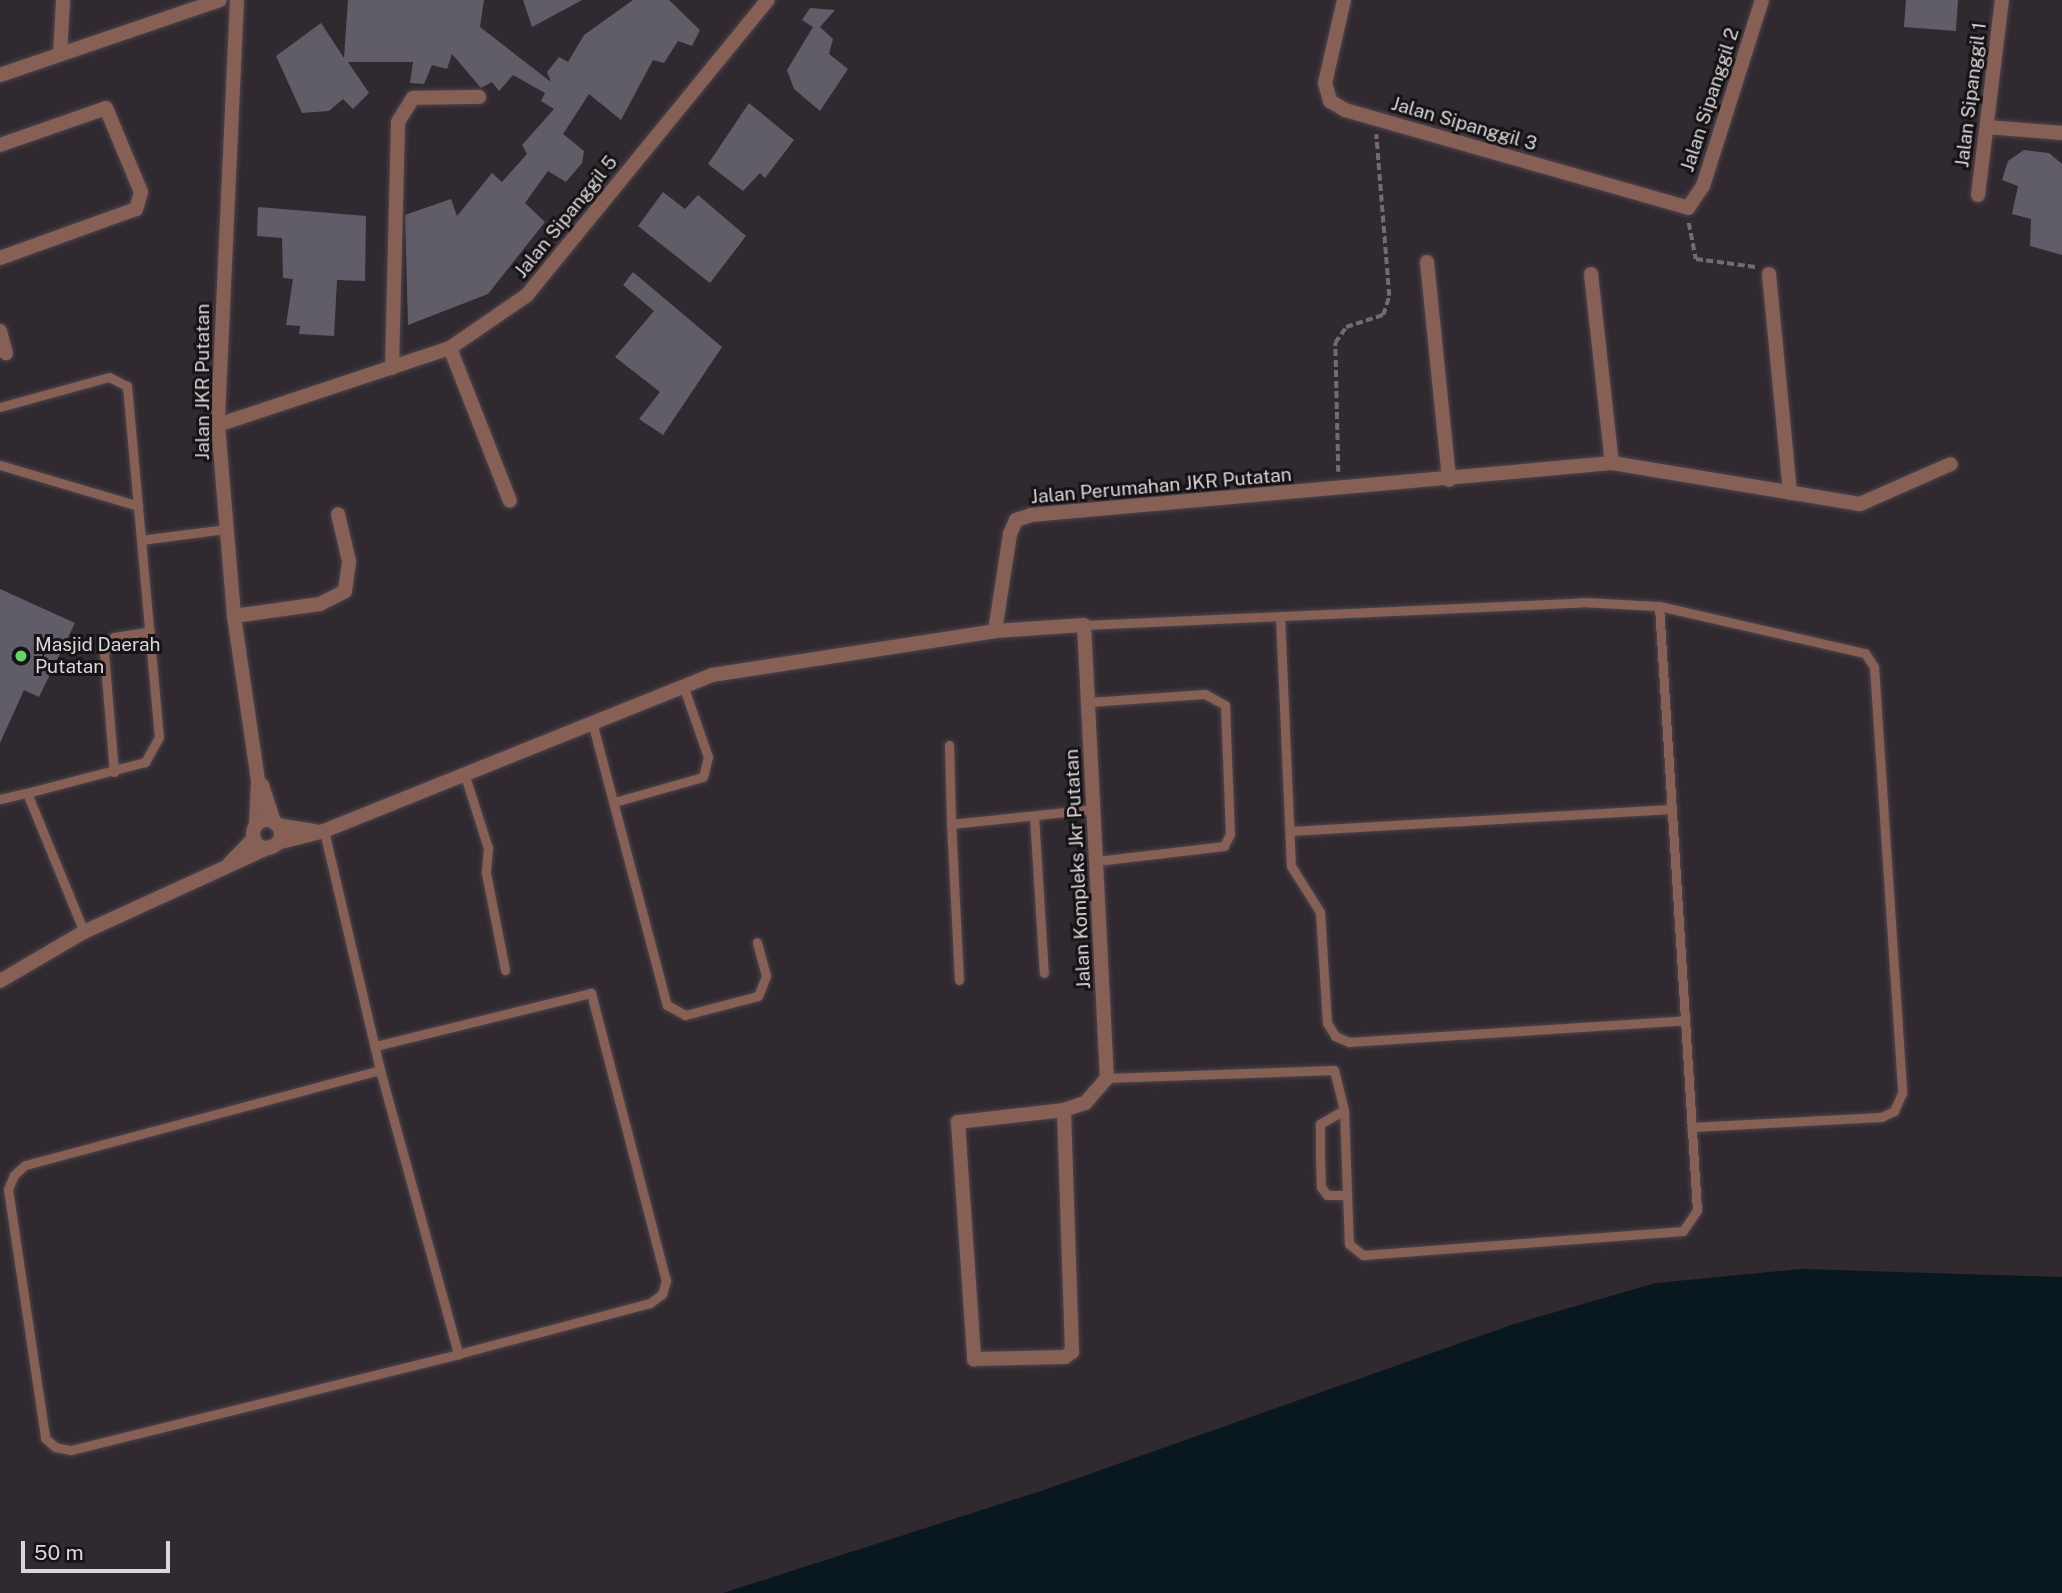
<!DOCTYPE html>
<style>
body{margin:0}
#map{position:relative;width:2062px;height:1593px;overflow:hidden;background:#312930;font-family:"Public Sans",sans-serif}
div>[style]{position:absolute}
.water>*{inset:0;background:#09181e}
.building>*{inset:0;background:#605d68}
.path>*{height:3.5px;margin-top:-1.75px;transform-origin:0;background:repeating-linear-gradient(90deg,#726b71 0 7px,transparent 0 10.5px)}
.roads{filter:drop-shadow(0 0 2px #4c454b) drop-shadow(0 0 2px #4c454b)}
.service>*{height:9px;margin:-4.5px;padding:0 4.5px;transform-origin:4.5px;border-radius:4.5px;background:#865f55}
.minor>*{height:14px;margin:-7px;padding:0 7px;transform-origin:7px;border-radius:7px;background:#865f55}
.tertiary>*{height:14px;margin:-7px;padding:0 7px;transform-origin:7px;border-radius:7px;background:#865f55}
.tertiary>.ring{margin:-7px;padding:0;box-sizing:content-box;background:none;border:14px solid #865f55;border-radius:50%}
.dots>*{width:19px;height:19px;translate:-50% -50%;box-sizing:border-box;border:4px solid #161316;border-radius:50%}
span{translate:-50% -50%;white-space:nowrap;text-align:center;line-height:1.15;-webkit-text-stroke:6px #161316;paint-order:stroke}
.street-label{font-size:19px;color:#dbd6da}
.poi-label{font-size:19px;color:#dbd6da}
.left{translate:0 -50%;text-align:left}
.scale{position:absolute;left:21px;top:1541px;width:149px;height:32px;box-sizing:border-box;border:4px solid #dbd6da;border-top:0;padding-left:9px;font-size:21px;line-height:24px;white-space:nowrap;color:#dbd6da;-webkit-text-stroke:5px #161316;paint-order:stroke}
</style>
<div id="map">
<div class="water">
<div style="clip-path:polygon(1802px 1269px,2062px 1277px,2062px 1593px,723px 1593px,1044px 1490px,1514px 1324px,1656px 1283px)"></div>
</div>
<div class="building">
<div style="clip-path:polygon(348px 0,484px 0,480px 27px,551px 82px,547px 72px,559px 57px,568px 62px,584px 35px,633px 0,669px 0,700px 30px,692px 46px,678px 41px,664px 63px,653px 60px,621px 120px,589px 94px,563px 134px,584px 151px,582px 163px,566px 182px,548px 171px,525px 203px,545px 222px,488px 294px,408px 325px,405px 215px,451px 199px,457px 216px,492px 173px,502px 182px,527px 154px,522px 145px,554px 109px,541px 101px,545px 93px,513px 75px,499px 91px,492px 82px,481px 88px,452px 54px,447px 69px,432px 65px,424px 84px,410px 83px,413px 62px,348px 62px,369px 93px,353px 109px,343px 99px,329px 111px,302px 113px,276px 56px,321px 23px,344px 58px)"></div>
<div style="clip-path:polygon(523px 0,582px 0,532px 27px)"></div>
<div style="clip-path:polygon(1906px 0,1958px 0,1956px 31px,1904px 27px)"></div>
<div style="clip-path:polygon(810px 8px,835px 10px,820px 27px,833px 39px,829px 54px,848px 69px,820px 111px,794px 89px,787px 70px,813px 27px,802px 20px)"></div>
<div style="clip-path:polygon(749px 103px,794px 140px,765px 178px,760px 173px,743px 191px,708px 164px)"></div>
<div style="clip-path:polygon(2024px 150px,2049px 153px,2062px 164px,2062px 255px,2030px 246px,2031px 219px,2012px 214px,2018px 186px,2002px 180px,2008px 161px)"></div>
<div style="clip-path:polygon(663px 192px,685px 209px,698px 195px,746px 236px,710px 283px,638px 226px)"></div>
<div style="clip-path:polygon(258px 207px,366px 216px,365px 281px,337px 280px,334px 336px,299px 334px,300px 326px,286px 325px,293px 279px,283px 278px,282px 238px,257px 236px)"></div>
<div style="clip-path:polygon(633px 272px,722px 347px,663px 435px,639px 419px,660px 392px,615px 357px,654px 311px,623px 285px)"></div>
<div style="clip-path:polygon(0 589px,75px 623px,39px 697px,24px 690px,0 743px)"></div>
</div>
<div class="path">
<div style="left:1689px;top:223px;width:37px;rotate:79deg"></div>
<div style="left:1696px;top:259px;width:60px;rotate:7.7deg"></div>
<div style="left:1338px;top:472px;width:129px;rotate:-91.3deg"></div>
<div style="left:1335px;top:343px;width:19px;rotate:-55deg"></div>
<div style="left:1346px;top:327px;width:39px;rotate:-18deg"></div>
<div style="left:1383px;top:315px;width:20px;rotate:-72deg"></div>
<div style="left:1389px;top:296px;width:162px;rotate:-94.6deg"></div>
</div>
<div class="roads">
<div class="service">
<div style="left:0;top:407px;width:113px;rotate:-15.4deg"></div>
<div style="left:109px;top:377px;width:20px;rotate:27deg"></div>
<div style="left:127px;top:386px;width:352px;rotate:84.8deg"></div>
<div style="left:159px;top:737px;width:29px;rotate:119deg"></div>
<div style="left:145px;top:762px;width:122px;rotate:165.3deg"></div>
<div style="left:0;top:465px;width:144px;rotate:16.5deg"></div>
<div style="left:141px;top:540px;width:86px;rotate:-7.4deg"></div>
<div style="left:1280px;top:616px;width:250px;rotate:87.5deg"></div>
<div style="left:1291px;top:866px;width:54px;rotate:57.8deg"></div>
<div style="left:1320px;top:912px;width:111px;rotate:86.4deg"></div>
<div style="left:1327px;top:1023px;width:15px;rotate:58deg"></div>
<div style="left:1335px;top:1036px;width:15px;rotate:23deg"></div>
<div style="left:1349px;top:1042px;width:337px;rotate:-3.7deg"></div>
<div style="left:1084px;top:625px;width:498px;rotate:-2.6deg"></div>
<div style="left:1581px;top:602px;width:78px;rotate:2.9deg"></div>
<div style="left:1659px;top:606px;width:211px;rotate:12.9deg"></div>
<div style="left:1865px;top:653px;width:17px;rotate:57deg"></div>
<div style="left:1874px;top:667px;width:427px;rotate:86.2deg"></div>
<div style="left:1902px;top:1093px;width:20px;rotate:114deg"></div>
<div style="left:1894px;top:1111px;width:14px;rotate:155deg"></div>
<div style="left:1881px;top:1117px;width:190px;rotate:177deg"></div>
<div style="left:1089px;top:702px;width:116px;rotate:-3.9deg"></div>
<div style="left:1205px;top:694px;width:23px;rotate:29deg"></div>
<div style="left:1225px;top:705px;width:129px;rotate:87.8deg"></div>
<div style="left:1230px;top:834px;width:13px;rotate:117deg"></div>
<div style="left:1224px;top:846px;width:128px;rotate:173.3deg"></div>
<div style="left:592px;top:722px;width:293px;rotate:75.2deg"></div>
<div style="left:667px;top:1005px;width:21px;rotate:29deg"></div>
<div style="left:685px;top:1015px;width:75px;rotate:-14.6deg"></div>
<div style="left:758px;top:996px;width:22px;rotate:-68deg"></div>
<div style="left:766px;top:976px;width:35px;rotate:-105deg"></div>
<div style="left:949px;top:745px;width:79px;rotate:88.5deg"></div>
<div style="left:114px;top:772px;width:120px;rotate:-94.8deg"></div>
<div style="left:104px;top:652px;width:18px;rotate:-56deg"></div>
<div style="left:114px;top:637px;width:36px;rotate:-9deg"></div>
<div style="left:465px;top:776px;width:76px;rotate:72.3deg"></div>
<div style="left:488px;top:848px;width:25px;rotate:95deg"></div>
<div style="left:486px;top:873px;width:99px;rotate:78.9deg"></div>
<div style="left:0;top:799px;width:28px;rotate:-13deg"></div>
<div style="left:27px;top:793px;width:150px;rotate:67.7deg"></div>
<div style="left:618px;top:801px;width:88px;rotate:-15.8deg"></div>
<div style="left:703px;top:777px;width:21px;rotate:-76deg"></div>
<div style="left:708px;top:757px;width:73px;rotate:-109.2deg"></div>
<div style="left:1034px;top:816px;width:157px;rotate:86.4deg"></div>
<div style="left:324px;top:831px;width:245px;rotate:76.8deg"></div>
<div style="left:380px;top:1070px;width:367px;rotate:165deg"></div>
<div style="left:25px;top:1165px;width:15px;rotate:138deg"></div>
<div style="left:14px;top:1175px;width:15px;rotate:113deg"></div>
<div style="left:8px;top:1189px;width:252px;rotate:81.5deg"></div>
<div style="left:45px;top:1438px;width:13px;rotate:42deg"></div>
<div style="left:55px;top:1447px;width:16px;rotate:11deg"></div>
<div style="left:71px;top:1450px;width:399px;rotate:-13.9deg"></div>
<div style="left:458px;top:1354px;width:199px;rotate:-14.9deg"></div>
<div style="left:650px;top:1303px;width:15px;rotate:-37deg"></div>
<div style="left:662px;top:1294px;width:14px;rotate:-73deg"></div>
<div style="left:666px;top:1281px;width:298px;rotate:-104.6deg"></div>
<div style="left:591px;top:993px;width:222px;rotate:166.2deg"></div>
<div style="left:1290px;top:831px;width:382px;rotate:-3.3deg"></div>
<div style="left:959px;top:980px;width:156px;rotate:-92.9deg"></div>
<div style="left:951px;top:824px;width:144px;rotate:-6deg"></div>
<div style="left:380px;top:1070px;width:295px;rotate:74.6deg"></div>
<div style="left:1107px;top:1078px;width:227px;rotate:-2deg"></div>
<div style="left:1334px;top:1070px;width:41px;rotate:76deg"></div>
<div style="left:1344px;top:1110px;width:134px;rotate:87.9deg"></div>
<div style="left:1349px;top:1244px;width:18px;rotate:38deg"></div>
<div style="left:1363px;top:1255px;width:321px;rotate:-4.3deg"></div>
<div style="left:1683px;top:1231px;width:25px;rotate:-56deg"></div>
<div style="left:1697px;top:1210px;width:605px;rotate:-93.6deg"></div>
<div style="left:1344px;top:1110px;width:28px;rotate:150deg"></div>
<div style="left:1320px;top:1124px;width:35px;rotate:90deg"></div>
<div style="left:1320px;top:1159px;width:28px;rotate:88deg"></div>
<div style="left:1321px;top:1187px;width:10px;rotate:53deg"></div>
<div style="left:1327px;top:1195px;width:20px"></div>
</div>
<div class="minor">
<div style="left:1344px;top:0;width:85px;rotate:102.9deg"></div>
<div style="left:1325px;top:83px;width:19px;rotate:74deg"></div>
<div style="left:1330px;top:101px;width:17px;rotate:31deg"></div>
<div style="left:1345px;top:110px;width:357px;rotate:15.9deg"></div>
<div style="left:1688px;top:208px;width:27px;rotate:-56deg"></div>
<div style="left:1703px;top:186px;width:195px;rotate:-72.4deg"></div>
<div style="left:60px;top:54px;width:54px;rotate:-86.8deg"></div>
<div style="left:0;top:75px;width:232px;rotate:-18.8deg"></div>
<div style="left:1987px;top:127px;width:75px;rotate:4.6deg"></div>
<div style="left:0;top:145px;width:112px;rotate:-19.2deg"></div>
<div style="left:106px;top:108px;width:91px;rotate:67.4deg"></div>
<div style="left:141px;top:192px;width:18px;rotate:106deg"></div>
<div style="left:136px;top:209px;width:145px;rotate:160.2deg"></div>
<div style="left:1978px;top:195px;width:196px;rotate:-83deg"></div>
<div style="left:1427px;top:262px;width:219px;rotate:84.2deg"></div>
<div style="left:1591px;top:274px;width:190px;rotate:83.7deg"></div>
<div style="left:1769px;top:274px;width:220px;rotate:84.5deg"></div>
<div style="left:0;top:331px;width:23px;rotate:75deg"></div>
<div style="left:450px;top:348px;width:164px;rotate:68.6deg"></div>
<div style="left:392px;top:368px;width:246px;rotate:-88.6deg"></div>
<div style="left:398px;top:122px;width:28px;rotate:-58deg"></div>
<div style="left:413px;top:98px;width:66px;rotate:-0.9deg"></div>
<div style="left:218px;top:425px;width:244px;rotate:-18.4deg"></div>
<div style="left:450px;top:348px;width:93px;rotate:-34.5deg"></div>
<div style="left:527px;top:295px;width:381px;rotate:-50.8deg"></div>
<div style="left:234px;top:616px;width:87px;rotate:-7.9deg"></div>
<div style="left:320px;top:604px;width:28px;rotate:-27deg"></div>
<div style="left:345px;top:591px;width:30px;rotate:-82deg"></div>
<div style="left:349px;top:561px;width:48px;rotate:-103.2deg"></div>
<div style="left:995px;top:631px;width:98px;rotate:-81.2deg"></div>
<div style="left:1010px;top:534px;width:15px;rotate:-67deg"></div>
<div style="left:1016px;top:520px;width:16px;rotate:-18deg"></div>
<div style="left:1031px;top:515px;width:583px;rotate:-5.11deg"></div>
<div style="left:1612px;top:463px;width:251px;rotate:9.4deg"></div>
<div style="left:1860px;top:504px;width:99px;rotate:-23.7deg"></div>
<div style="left:277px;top:825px;width:39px;rotate:9deg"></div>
<div style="left:277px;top:843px;width:49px;rotate:-14.3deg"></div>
<div style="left:324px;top:831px;width:418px;rotate:-21.9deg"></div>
<div style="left:712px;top:675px;width:286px;rotate:-8.8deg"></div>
<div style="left:995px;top:631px;width:89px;rotate:-3.9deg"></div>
<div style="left:1084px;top:625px;width:454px;rotate:87.1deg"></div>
<div style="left:1107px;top:1078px;width:33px;rotate:131deg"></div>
<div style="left:1085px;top:1103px;width:22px;rotate:162deg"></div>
<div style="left:1064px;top:1110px;width:107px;rotate:173.5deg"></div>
<div style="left:958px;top:1122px;width:238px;rotate:86.1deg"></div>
<div style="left:974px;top:1359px;width:91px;rotate:-1.3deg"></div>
<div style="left:1065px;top:1357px;width:9px;rotate:-36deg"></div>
<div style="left:1072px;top:1352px;width:242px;rotate:-91.9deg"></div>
</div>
<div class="tertiary">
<div style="left:237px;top:0;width:425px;rotate:92.6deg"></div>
<div style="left:218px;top:425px;width:192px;rotate:85.2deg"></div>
<div style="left:234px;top:616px;width:167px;rotate:81.7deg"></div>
<div style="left:258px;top:781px;width:44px;rotate:92.6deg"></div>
<div style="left:262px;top:785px;width:40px;rotate:72deg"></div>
<div class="ring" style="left:253px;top:820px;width:14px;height:14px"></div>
<div style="left:227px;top:866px;width:39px;rotate:-46deg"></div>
<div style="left:0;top:981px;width:97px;rotate:-30.3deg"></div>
<div style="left:84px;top:932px;width:205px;rotate:-24.6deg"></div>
</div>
</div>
<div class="dots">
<div style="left:21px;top:656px;background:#63d468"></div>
</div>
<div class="street-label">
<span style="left:1971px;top:95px;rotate:-83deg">Jalan Sipanggil 1</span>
<span style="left:1710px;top:100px;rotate:-72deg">Jalan Sipanggil 2</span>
<span style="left:1464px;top:124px;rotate:16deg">Jalan Sipanggil 3</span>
<span style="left:566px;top:217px;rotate:-51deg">Jalan Sipanggil 5</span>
<span style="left:203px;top:382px;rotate:-90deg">Jalan JKR Putatan</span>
<span style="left:1161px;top:486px;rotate:-5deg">Jalan Perumahan JKR Putatan</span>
<span style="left:1078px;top:869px;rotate:-93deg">Jalan Kompleks Jkr Putatan</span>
</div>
<div class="poi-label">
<span class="left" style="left:35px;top:656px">Masjid Daerah<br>Putatan</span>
</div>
<div class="scale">50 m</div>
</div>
